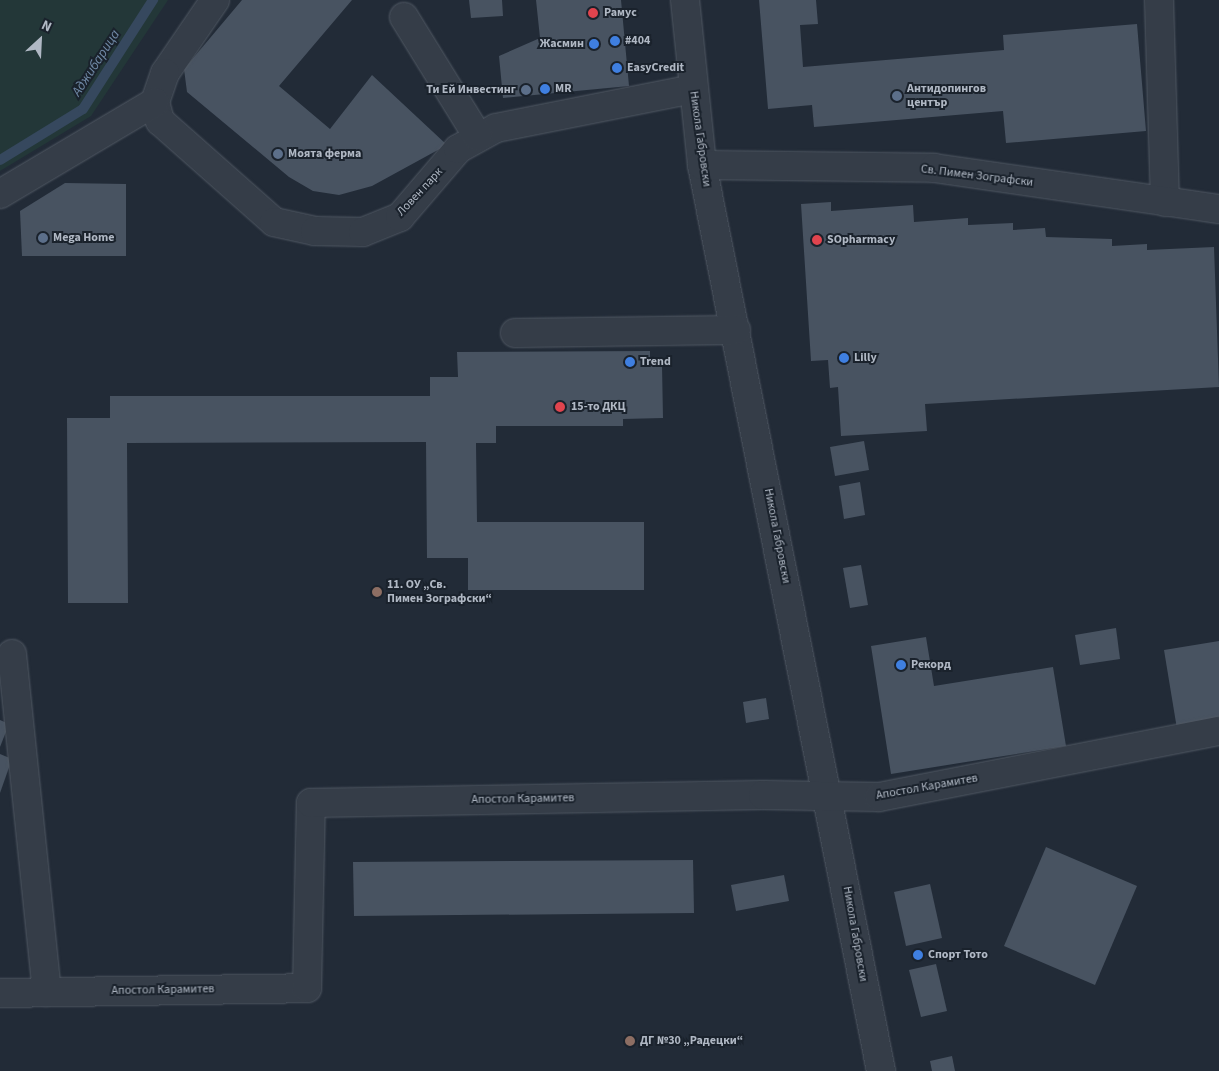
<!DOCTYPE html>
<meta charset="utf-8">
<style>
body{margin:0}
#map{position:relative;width:1219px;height:1071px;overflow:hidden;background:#222b37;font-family:"Source Sans 3",sans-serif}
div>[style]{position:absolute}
.green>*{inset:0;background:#233738}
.stream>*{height:10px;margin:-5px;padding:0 5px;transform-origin:5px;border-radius:5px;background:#36485e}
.building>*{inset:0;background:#485361}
.roads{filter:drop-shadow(0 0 1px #505863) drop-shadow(0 0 1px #505863)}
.minor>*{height:28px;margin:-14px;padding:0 14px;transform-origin:14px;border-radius:14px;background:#353d48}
.dots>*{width:14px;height:14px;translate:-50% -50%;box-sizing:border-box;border:2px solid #1a222c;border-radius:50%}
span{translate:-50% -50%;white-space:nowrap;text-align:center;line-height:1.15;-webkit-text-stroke:4px #1a222c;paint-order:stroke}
.poi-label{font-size:12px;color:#b0b8c4;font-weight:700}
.left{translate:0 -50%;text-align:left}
.right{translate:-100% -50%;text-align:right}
.street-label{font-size:12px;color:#b0b8c4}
.water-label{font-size:14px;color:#718aa7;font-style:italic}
.north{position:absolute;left:15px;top:15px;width:50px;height:50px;-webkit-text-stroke:4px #1a222c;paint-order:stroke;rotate:25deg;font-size:14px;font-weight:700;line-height:20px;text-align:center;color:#b0b8c4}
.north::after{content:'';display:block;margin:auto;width:18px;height:22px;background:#b0b8c4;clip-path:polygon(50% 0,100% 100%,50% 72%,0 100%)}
</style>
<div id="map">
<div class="green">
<div style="clip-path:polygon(0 0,168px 0,91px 116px,0 171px)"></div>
</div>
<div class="stream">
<div style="left:0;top:160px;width:97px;rotate:-31.6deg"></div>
<div style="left:83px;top:109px;width:130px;rotate:-57.3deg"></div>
</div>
<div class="building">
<div style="clip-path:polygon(242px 0,352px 0,279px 86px,330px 129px,372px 75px,447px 145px,372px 186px,339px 195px,313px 191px,289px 177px,187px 92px,184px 69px)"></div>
<div style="clip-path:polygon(469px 0,502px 0,503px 16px,471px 18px)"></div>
<div style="clip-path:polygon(536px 0,621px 0,629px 86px,503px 98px,499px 56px,540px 38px)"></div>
<div style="clip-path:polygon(759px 0,816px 0,818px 24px,800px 25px,803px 67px,1004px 50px,1003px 35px,1137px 24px,1146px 131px,1006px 143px,1003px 111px,814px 127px,812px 105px,768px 109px)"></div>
<div style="clip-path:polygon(65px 183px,126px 184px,126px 256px,22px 256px,20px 211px)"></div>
<div style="clip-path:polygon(831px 202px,831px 211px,913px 205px,914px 222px,968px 218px,968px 225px,1013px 223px,1013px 230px,1045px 228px,1046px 237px,1112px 239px,1112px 246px,1147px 244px,1147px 250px,1214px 247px,1219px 387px,925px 404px,927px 431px,841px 436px,838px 387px,830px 388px,828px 360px,811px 361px,801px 204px)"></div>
<div style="clip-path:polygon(650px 351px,650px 365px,662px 365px,663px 418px,623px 419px,623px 426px,496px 426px,496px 443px,476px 443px,477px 522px,644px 522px,644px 590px,468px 590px,468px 558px,427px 558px,426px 442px,127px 443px,128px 603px,68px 603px,67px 418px,110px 418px,110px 396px,430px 396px,430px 377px,458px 377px,457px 352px)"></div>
<div style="clip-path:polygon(864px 441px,869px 470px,835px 476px,830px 447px)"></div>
<div style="clip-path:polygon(860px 482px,865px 515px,844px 519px,839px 486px)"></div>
<div style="clip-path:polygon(861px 565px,868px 605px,850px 608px,843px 568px)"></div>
<div style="clip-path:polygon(1116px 628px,1120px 659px,1080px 665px,1075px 635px)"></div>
<div style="clip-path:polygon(926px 637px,934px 686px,1053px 667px,1066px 746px,891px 774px,871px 646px)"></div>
<div style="clip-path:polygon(1219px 641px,1219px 722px,1177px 729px,1164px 650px)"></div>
<div style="clip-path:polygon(766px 698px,769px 719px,746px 723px,743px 702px)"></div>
<div style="clip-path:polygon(0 720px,9px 724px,0 747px)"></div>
<div style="clip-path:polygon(0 754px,12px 759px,0 793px)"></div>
<div style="clip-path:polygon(1046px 847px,1137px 886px,1095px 985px,1004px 946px)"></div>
<div style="clip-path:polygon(693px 860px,694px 913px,354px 916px,353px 862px)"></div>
<div style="clip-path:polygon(784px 875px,789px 901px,736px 911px,731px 885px)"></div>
<div style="clip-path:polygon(930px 884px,942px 938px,906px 946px,894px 892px)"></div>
<div style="clip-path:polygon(936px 964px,947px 1011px,921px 1017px,909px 970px)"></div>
<div style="clip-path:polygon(952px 1056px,955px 1071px,932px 1071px,930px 1061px)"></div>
</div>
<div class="roads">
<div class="minor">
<div style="left:215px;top:0;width:88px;rotate:124.4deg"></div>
<div style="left:165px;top:73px;width:31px;rotate:109deg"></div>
<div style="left:155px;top:102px;width:20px;rotate:75deg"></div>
<div style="left:160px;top:121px;width:152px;rotate:41.5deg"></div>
<div style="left:274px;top:222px;width:42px;rotate:12.4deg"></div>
<div style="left:315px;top:231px;width:48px;rotate:1.2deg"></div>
<div style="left:363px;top:232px;width:40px;rotate:-22deg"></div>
<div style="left:400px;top:217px;width:89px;rotate:-49.5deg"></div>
<div style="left:458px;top:149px;width:43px;rotate:-28.9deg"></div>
<div style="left:496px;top:128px;width:201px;rotate:-11.2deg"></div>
<div style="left:685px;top:0;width:166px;rotate:84.1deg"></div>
<div style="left:702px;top:165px;width:924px;rotate:78.82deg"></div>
<div style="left:1159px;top:0;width:202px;rotate:88.3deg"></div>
<div style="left:404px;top:17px;width:141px;rotate:58.3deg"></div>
<div style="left:702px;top:165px;width:232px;rotate:0.7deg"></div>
<div style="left:934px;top:168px;width:288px;rotate:8.2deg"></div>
<div style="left:0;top:194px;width:180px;rotate:-30.7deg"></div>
<div style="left:515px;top:333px;width:221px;rotate:-0.8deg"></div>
<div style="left:12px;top:654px;width:340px;rotate:84.1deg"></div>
<div style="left:0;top:993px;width:307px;rotate:-0.9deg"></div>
<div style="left:307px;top:988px;width:185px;rotate:-88.8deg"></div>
<div style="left:311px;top:803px;width:452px;rotate:-1deg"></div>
<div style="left:763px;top:795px;width:116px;rotate:1deg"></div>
<div style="left:879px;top:797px;width:346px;rotate:-11deg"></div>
</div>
</div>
<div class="dots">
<div style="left:593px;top:13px;background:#e0444e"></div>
<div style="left:615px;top:41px;background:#3f7fe0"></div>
<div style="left:594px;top:44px;background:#3f7fe0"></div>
<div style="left:617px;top:68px;background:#3f7fe0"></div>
<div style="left:545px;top:89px;background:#3f7fe0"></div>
<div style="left:526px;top:90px;background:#5c6f8a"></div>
<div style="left:897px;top:96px;background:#5c6f8a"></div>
<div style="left:278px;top:154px;background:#5c6f8a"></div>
<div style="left:43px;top:238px;background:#5c6f8a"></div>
<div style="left:817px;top:240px;background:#e0444e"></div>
<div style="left:844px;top:358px;background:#3f7fe0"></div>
<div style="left:630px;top:362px;background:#3f7fe0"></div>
<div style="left:560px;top:407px;background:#e0444e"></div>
<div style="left:377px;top:592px;background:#8d6e63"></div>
<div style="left:901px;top:665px;background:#3f7fe0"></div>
<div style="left:918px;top:955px;background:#3f7fe0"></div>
<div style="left:630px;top:1041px;background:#8d6e63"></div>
</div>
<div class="poi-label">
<span class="left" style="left:604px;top:13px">Рамус</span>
<span class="left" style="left:625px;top:41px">#404</span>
<span class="right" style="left:584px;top:44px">Жасмин</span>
<span class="left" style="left:627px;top:68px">EasyCredit</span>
<span class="left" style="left:555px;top:89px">MR</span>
<span class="left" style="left:907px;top:96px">Антидопингов<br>център</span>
<span class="right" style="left:516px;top:90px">Ти Ей Инвестинг</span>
<span class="left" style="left:288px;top:154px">Моята ферма</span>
<span class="left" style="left:53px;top:238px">Mega Home</span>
<span class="left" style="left:827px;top:240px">SOpharmacy</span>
<span class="left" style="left:854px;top:358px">Lilly</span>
<span class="left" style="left:640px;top:362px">Trend</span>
<span class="left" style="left:571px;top:407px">15-то ДКЦ</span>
<span class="left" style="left:387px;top:592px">11. ОУ „Св.<br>Пимен Зографски“</span>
<span class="left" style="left:911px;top:665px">Рекорд</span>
<span class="left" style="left:928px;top:955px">Спорт Тото</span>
<span class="left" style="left:640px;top:1041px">ДГ №30 „Радецки“</span>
</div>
<div class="street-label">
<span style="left:700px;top:139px;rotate:82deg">Никола Габровски</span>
<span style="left:977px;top:176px;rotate:7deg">Св. Пимен Зографски</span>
<span style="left:420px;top:192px;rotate:-47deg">Ловен парк</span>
<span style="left:777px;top:536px;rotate:79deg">Никола Габровски</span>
<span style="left:927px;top:787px;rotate:-10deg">Апостол Карамитев</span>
<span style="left:523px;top:799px;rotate:-1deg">Апостол Карамитев</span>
<span style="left:855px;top:934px;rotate:80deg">Никола Габровски</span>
<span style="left:163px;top:990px;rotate:-1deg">Апостол Карамитев</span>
</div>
<div class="water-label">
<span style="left:96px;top:63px;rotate:-57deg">Аджибарица</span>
</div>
<div class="north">N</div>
</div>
